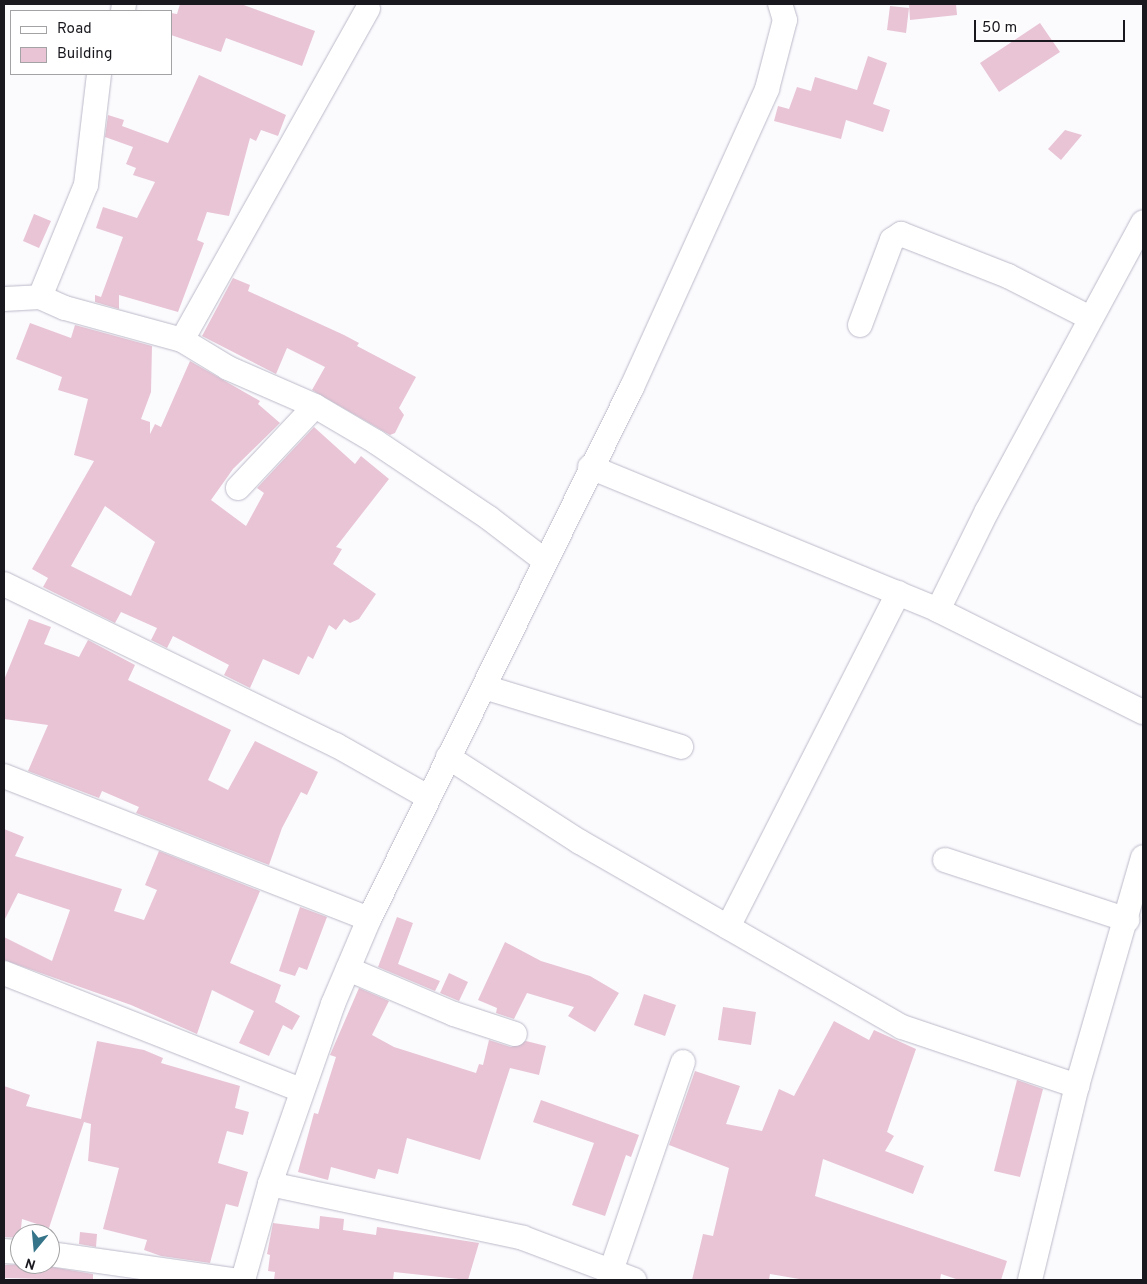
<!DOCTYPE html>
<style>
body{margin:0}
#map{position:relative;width:1147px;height:1284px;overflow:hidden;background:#fbfbfe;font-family:Overpass,sans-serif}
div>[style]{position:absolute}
.building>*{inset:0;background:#e8c4d5}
.roads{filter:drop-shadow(0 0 1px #bcb9c8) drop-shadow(0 0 1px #bcb9c8)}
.minor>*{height:24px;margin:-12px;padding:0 12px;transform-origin:12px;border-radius:12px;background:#fff}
span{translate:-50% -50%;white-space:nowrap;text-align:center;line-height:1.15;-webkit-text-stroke:4.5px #fff;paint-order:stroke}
.frame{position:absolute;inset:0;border:5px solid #19181e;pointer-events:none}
.legend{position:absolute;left:10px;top:10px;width:162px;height:65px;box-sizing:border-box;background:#fff;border:1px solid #a3a3a5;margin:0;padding:6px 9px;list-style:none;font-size:15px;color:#19181e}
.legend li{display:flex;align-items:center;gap:10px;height:25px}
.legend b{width:25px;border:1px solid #a3a3a5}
.north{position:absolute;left:10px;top:1224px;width:50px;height:50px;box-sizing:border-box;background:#fff;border:1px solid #a3a3a5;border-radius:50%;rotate:197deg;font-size:14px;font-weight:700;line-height:20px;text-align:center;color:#19181e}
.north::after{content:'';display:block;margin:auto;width:18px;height:22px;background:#357489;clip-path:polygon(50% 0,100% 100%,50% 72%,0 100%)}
.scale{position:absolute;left:974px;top:20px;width:151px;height:22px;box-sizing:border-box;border:2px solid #19181e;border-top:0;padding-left:6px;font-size:15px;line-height:18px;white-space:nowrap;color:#19181e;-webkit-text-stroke:4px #fff;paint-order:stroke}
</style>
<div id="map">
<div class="building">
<div style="clip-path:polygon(180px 4px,241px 4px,315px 31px,302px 66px,226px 38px,221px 52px,171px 35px,171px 13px,177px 14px)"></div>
<div style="clip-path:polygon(909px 4px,956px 4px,957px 15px,910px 20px)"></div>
<div style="clip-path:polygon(890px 6px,909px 8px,906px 33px,887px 30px)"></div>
<div style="clip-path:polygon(1040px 23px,1060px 52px,999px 92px,980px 63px)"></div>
<div style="clip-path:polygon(868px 56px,887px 63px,873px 104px,890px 110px,883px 132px,846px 120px,841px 139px,774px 121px,778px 106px,789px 109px,797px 87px,811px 91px,815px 77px,857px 90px)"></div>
<div style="clip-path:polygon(199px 75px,286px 115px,278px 136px,261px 130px,256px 141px,250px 138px,229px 216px,207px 212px,197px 240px,204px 243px,178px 312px,119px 295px,119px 309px,95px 302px,95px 295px,101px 297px,123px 237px,96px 228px,103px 207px,137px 218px,155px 182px,133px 175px,136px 168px,126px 164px,133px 147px,105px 137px,108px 115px,124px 120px,122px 126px,168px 143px)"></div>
<div style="clip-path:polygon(1065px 130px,1082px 135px,1061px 160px,1048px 149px)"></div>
<div style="clip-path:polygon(34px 214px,51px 221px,39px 248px,23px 241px)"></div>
<div style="clip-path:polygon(233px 278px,250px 285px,248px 291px,344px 335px,359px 343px,357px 346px,416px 377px,399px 408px,404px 415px,395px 433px,390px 435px,312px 390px,325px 367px,287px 348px,276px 374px,202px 336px)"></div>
<div style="clip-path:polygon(evenodd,30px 323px,71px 338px,75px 325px,152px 346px,151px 392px,141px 419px,150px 422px,150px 434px,155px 424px,161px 427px,190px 361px,260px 401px,258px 404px,280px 423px,233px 469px,211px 500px,246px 526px,264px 493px,257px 488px,314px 427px,355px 464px,361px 456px,389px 479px,336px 547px,342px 549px,333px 564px,376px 594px,359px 619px,350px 623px,344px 619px,336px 630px,329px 625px,313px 659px,308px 656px,299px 675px,263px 659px,250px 688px,224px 675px,229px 665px,173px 636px,167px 648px,151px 640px,157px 628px,121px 612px,115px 623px,43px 587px,48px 578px,32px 569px,94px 461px,74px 455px,88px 399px,58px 390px,62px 377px,16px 359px,30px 323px,105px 506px,155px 542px,131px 596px,71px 566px,105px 506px)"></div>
<div style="clip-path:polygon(29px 619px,51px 627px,44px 644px,79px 657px,88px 640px,135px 665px,128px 680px,231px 730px,208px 780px,228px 790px,255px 741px,318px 772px,307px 795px,301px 792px,282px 828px,269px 865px,136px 813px,139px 807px,102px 791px,99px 798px,28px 771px,48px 725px,4px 719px,4px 680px)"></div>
<div style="clip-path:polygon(4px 829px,24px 837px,15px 856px,122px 889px,114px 911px,144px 920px,157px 890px,145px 885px,159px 851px,260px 891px,230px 963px,281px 985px,275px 1002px,300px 1016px,292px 1030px,283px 1025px,269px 1056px,239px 1043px,254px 1011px,212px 990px,197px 1034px,131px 1005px,4px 960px,4px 937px,52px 961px,70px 910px,18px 893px,4px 921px)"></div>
<div style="clip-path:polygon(300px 907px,327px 917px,307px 970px,299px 967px,295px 976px,279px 971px)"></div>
<div style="clip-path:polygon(397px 917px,413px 923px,398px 964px,440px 981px,435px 991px,378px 967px)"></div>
<div style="clip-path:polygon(505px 942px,541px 961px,590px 976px,619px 993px,595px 1032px,568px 1016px,574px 1007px,527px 993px,514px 1019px,496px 1013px,497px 1008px,478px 1000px)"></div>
<div style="clip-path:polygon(449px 973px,468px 982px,459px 1001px,440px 993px)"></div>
<div style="clip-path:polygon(359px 988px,389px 1001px,372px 1035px,394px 1047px,476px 1073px,479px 1064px,483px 1065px,489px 1040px,511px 1047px,526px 1041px,546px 1046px,539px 1075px,510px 1068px,480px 1160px,407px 1138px,398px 1174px,378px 1169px,375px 1179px,331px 1167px,328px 1180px,298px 1172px,314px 1113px,318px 1114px,336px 1057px,330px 1055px)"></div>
<div style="clip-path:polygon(644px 994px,676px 1005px,665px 1036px,634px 1025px)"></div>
<div style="clip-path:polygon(723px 1007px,756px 1012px,751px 1045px,718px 1040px)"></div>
<div style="clip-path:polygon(834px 1021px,869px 1040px,874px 1030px,916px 1049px,887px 1132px,894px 1136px,885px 1151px,924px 1166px,913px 1194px,823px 1159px,815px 1196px,1007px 1261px,1001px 1280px,959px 1280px,941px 1274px,940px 1280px,805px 1280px,770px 1274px,769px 1280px,692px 1280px,703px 1234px,713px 1236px,729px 1168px,669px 1145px,695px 1071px,740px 1086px,726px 1124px,762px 1131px,779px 1089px,794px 1096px)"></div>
<div style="clip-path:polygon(97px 1041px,144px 1050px,163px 1058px,161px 1063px,240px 1086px,235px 1108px,249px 1112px,243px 1135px,227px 1131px,218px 1163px,248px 1172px,238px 1207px,226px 1204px,210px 1263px,161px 1256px,144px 1250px,147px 1240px,103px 1229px,119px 1168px,88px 1161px,91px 1124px,84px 1122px,49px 1228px,22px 1219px,20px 1238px,4px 1237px,4px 1086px,30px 1095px,26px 1106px,81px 1119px)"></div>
<div style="clip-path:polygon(1017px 1080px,1043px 1089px,1020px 1177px,994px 1171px)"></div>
<div style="clip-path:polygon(541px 1100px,639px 1135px,631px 1157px,626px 1155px,605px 1216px,572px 1205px,594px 1143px,533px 1122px)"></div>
<div style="clip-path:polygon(320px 1216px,344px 1219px,343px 1230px,376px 1235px,377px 1227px,479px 1243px,468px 1280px,394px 1272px,393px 1280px,274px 1280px,275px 1272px,268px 1271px,270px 1255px,267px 1254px,273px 1223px,319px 1229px)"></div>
<div style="clip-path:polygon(80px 1232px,97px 1234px,96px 1247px,79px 1244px)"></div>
<div style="clip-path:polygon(34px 1264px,93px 1274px,93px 1280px,4px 1278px,4px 1265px)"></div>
</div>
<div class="roads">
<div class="minor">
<div style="left:123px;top:11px;width:7px;rotate:-82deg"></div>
<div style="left:40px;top:297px;width:121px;rotate:-67.7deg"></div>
<div style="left:86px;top:185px;width:112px;rotate:-83.3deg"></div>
<div style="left:4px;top:299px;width:36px;rotate:-3deg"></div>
<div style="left:40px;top:297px;width:27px;rotate:24deg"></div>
<div style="left:65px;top:308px;width:121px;rotate:15.3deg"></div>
<div style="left:182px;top:340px;width:54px;rotate:31.3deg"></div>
<div style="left:228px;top:368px;width:95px;rotate:23.6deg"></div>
<div style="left:315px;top:406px;width:71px;rotate:30.5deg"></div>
<div style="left:376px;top:442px;width:136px;rotate:33.9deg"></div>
<div style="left:489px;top:518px;width:69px;rotate:37.4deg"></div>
<div style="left:860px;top:325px;width:91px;rotate:-69.4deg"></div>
<div style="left:892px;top:240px;width:11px;rotate:-34deg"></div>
<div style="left:901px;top:234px;width:115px;rotate:21.4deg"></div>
<div style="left:1008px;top:276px;width:92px;rotate:27.1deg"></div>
<div style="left:182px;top:340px;width:380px;rotate:-60.7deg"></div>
<div style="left:590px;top:467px;width:376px;rotate:22.3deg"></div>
<div style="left:938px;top:610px;width:229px;rotate:26.5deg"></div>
<div style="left:238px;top:488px;width:112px;rotate:-46.8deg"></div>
<div style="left:4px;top:584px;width:369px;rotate:25.9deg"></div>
<div style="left:336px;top:745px;width:106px;rotate:29.5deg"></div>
<div style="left:938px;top:610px;width:110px;rotate:-63.7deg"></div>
<div style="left:987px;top:511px;width:328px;rotate:-61.6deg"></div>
<div style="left:484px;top:687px;width:206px;rotate:16.9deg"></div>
<div style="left:448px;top:757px;width:157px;rotate:32.8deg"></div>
<div style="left:580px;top:842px;width:371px;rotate:29.9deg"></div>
<div style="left:902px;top:1027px;width:185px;rotate:18.6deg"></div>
<div style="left:4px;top:776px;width:392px;rotate:21.4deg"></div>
<div style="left:945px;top:860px;width:192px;rotate:18.2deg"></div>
<div style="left:728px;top:927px;width:375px;rotate:-63deg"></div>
<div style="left:348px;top:969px;width:115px;rotate:23deg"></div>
<div style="left:454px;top:1014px;width:64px;rotate:18.2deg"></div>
<div style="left:4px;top:973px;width:319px;rotate:21.5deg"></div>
<div style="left:270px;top:1184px;width:259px;rotate:12deg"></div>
<div style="left:523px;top:1238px;width:119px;rotate:20.7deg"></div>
<div style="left:4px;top:1251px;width:16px;rotate:4deg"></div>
<div style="left:50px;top:1254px;width:185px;rotate:8.1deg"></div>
<div style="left:611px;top:1271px;width:221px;rotate:-71deg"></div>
<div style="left:243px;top:1280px;width:100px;rotate:-74.3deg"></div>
<div style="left:270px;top:1184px;width:191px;rotate:-70.7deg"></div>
<div style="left:333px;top:1004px;width:92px;rotate:-67deg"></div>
<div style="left:369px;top:919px;width:593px;rotate:-63.69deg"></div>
<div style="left:632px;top:387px;width:327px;rotate:-65.6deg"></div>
<div style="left:767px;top:89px;width:71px;rotate:-75.4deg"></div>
<div style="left:785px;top:20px;width:17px;rotate:-107deg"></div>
<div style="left:1030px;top:1280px;width:200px;rotate:-76.4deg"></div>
<div style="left:1077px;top:1086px;width:238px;rotate:-73.9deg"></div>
</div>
</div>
<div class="frame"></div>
<ul class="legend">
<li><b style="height:6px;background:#fff"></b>Road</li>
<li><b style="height:14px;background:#e8c4d5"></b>Building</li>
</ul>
<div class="north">N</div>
<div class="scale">50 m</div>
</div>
